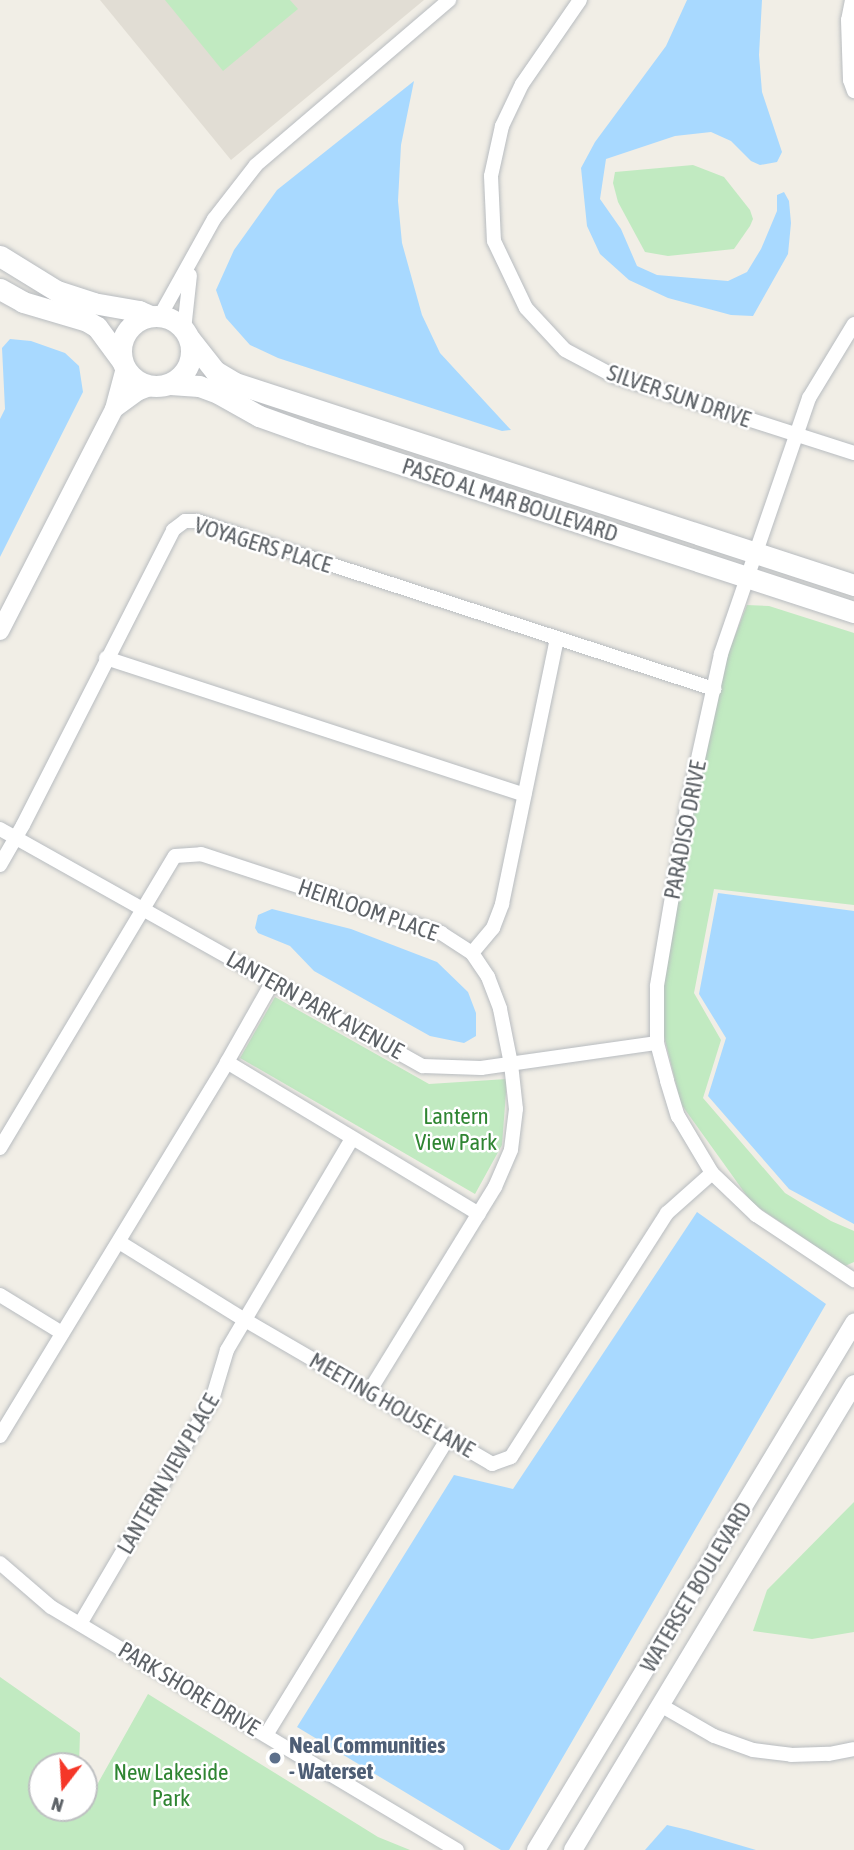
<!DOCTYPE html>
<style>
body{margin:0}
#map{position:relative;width:854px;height:1850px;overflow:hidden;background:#f1eee6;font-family:"Asap Condensed",sans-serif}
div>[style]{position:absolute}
.education>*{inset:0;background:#e1ddd4}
.green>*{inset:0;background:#c1eac1}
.water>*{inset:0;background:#a8d9ff}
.roads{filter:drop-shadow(0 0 2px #b8bcc0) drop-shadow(0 0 2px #b8bcc0)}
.minor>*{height:14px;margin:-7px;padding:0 7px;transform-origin:7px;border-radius:7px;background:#fff}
.tertiary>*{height:18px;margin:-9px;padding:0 9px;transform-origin:9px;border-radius:9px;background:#fff}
.secondary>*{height:21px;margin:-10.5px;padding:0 10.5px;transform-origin:10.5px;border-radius:10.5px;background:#fff}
.secondary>.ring{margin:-10.5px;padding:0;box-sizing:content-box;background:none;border:21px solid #fff;border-radius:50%}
.dots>*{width:19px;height:19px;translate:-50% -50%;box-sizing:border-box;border:4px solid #fff;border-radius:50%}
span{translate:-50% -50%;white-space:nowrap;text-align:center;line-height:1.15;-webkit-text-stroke:5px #fff;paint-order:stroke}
.street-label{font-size:23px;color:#5d6267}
.park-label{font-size:23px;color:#2f8532}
.service-label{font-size:23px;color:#4e5e75;font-weight:700}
.left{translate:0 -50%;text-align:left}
.north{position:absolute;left:28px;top:1752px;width:70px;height:70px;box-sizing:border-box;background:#fff;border:2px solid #bec0c2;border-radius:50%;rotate:197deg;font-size:19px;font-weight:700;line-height:28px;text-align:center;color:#5d6267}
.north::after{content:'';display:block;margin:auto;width:24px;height:32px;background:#f53728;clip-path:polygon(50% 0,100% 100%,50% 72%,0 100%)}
</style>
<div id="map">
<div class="education">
<div style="clip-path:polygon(100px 0,424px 0,231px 160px)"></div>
</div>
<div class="green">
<div style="clip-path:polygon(165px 0,290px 0,298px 9px,223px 71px)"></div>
<div style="clip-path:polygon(693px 165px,724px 177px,750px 210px,753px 219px,750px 226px,734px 249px,668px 256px,645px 252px,618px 202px,613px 183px,615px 172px)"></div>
<div style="clip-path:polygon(747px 605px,769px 606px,854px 633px,854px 905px,714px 889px,694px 993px,721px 1040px,703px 1098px,785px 1193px,831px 1221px,854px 1231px,854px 1262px,845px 1266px,752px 1203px,681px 1104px,664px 1036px,663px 987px,693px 809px,727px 656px)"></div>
<div style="clip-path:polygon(275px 997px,429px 1084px,507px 1079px,502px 1145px,475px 1194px,240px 1058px)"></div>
<div style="clip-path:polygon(854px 1502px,854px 1632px,812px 1639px,753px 1631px,767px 1590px)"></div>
<div style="clip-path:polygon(0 1677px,80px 1733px,79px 1766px,42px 1766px,42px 1808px,84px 1808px,148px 1694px,378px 1837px,410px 1850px,0 1850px)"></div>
</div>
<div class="water">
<div style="clip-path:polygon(687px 0,762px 0,759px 55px,762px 92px,782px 152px,777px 162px,760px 165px,751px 161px,731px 141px,711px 132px,675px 136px,606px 159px,600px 199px,621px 229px,637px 266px,657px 275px,728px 281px,747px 272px,761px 249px,777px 211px,777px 195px,784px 192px,789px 201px,791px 223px,788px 254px,753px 316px,731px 315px,668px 298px,629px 280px,600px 254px,587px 226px,581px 168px,595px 142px,666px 46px)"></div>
<div style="clip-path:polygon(414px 81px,401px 145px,398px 201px,402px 243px,422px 315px,440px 353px,511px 430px,502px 431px,278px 358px,250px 345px,226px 318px,216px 290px,234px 250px,277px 190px)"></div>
<div style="clip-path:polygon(10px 339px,31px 341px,65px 353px,79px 366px,83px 392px,0 557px,0 419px,5px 409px,2px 348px)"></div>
<div style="clip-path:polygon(718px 893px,854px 911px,854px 1224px,789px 1189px,708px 1096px,726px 1038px,699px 994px)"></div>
<div style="clip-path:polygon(272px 909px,351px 929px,437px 962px,468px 992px,476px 1013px,476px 1036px,464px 1043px,430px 1036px,314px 971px,290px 946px,258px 933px,255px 928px,258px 915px)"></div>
<div style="clip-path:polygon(697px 1212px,826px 1304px,509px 1850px,501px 1850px,297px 1727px,454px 1475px,513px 1489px)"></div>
<div style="clip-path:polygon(667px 1825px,688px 1830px,756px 1850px,645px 1850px)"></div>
</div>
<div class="roads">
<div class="minor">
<div style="left:580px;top:0;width:102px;rotate:124.6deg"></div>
<div style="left:522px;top:84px;width:47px;rotate:115.5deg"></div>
<div style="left:502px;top:126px;width:51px;rotate:102.4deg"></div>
<div style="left:491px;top:176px;width:65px;rotate:87.4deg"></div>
<div style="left:494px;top:241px;width:74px;rotate:64.5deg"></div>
<div style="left:526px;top:308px;width:57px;rotate:47.1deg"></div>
<div style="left:565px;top:350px;width:55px;rotate:28deg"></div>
<div style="left:614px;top:376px;width:252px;rotate:17.8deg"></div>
<div style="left:852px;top:0;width:20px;rotate:101deg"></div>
<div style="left:848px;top:20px;width:60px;rotate:88.1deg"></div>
<div style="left:850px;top:80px;width:12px;rotate:70deg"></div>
<div style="left:160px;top:316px;width:111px;rotate:-60.9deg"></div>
<div style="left:214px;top:219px;width:68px;rotate:-52.1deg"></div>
<div style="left:256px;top:165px;width:254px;rotate:-40.5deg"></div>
<div style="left:854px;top:324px;width:87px;rotate:121.3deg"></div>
<div style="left:809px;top:398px;width:271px;rotate:109deg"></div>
<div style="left:721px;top:654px;width:158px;rotate:102.4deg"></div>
<div style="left:687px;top:808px;width:181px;rotate:99.6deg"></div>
<div style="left:657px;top:986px;width:57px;rotate:90deg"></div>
<div style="left:657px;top:1043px;width:39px;rotate:75deg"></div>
<div style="left:667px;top:1081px;width:37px;rotate:73deg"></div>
<div style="left:678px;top:1116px;width:66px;rotate:59.2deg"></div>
<div style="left:712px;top:1173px;width:61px;rotate:43.7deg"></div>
<div style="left:756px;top:1215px;width:118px;rotate:33.6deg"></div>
<div style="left:184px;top:330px;width:55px;rotate:-83.8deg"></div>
<div style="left:106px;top:658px;width:440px;rotate:18.1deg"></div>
<div style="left:0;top:829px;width:485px;rotate:29.3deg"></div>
<div style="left:423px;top:1066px;width:58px;rotate:2deg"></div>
<div style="left:481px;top:1068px;width:178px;rotate:-8.1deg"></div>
<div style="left:0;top:865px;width:46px;rotate:-60.1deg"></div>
<div style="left:23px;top:825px;width:331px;rotate:-63deg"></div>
<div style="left:173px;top:530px;width:15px;rotate:-37deg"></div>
<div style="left:185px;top:521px;width:12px"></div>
<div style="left:197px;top:521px;width:544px;rotate:18deg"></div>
<div style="left:472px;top:953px;width:33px;rotate:-50deg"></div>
<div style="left:493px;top:928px;width:26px;rotate:-69deg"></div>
<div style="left:502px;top:904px;width:271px;rotate:-78.3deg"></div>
<div style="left:227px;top:1062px;width:294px;rotate:31.1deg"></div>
<div style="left:0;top:1148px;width:340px;rotate:-59.1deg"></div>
<div style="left:175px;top:856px;width:26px;rotate:-4deg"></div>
<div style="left:201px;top:854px;width:253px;rotate:18.2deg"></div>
<div style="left:441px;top:933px;width:37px;rotate:33deg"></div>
<div style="left:472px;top:953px;width:29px;rotate:56deg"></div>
<div style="left:488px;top:977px;width:34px;rotate:69deg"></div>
<div style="left:500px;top:1009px;width:56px;rotate:78.7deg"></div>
<div style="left:511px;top:1064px;width:45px;rotate:83.7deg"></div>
<div style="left:516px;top:1109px;width:41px;rotate:97deg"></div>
<div style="left:511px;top:1150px;width:40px;rotate:113.4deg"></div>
<div style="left:495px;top:1187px;width:241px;rotate:121.6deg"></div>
<div style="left:119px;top:1242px;width:148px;rotate:31.8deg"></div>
<div style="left:245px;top:1320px;width:286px;rotate:30.2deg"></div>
<div style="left:492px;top:1464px;width:20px;rotate:-20deg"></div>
<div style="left:511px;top:1457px;width:290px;rotate:-57.4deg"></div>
<div style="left:667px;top:1213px;width:60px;rotate:-41.6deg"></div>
<div style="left:0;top:1295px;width:73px;rotate:31.5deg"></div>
<div style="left:0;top:1436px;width:437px;rotate:-58.7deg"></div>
<div style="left:227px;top:1062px;width:93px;rotate:-60.4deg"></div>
<div style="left:0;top:1563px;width:67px;rotate:40.8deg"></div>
<div style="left:51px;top:1607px;width:473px;rotate:30.9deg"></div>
<div style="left:80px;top:1624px;width:260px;rotate:-59.5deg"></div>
<div style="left:212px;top:1400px;width:52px;rotate:-73.3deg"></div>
<div style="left:227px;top:1350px;width:245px;rotate:-59.4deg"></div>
<div style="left:662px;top:1706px;width:60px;rotate:30deg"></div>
<div style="left:714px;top:1736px;width:41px;rotate:19.7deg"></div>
<div style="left:753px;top:1750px;width:38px;rotate:7deg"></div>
<div style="left:791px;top:1755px;width:38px;rotate:-2deg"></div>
<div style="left:829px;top:1754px;width:25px;rotate:-11deg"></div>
<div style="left:266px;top:1735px;width:348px;rotate:-58.5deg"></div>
</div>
<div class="tertiary">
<div style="left:114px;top:409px;width:31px;rotate:-36deg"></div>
<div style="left:139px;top:391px;width:14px;rotate:-21deg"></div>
<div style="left:0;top:631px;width:250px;rotate:-62.8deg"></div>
<div style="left:114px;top:409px;width:42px;rotate:-75deg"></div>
<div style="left:536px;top:1850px;width:616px;rotate:-58.89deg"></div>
<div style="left:573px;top:1850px;width:544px;rotate:-58.91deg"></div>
</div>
<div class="secondary">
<div style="left:0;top:256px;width:67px;rotate:31.6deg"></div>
<div style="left:57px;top:291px;width:38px;rotate:18deg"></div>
<div style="left:93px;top:303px;width:47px;rotate:9.9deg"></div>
<div style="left:139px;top:311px;width:12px;rotate:24deg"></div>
<div style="left:0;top:289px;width:26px;rotate:29deg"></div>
<div style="left:23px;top:302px;width:67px;rotate:16.5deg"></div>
<div style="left:87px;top:321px;width:12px;rotate:31deg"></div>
<div style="left:97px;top:327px;width:42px;rotate:53.7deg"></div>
<div class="ring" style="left:121px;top:316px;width:49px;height:49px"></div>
<div style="left:189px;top:338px;width:42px;rotate:51.8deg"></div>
<div style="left:215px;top:371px;width:23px;rotate:31deg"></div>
<div style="left:235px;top:383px;width:651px;rotate:18.07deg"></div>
<div style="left:170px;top:384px;width:29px;rotate:4deg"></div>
<div style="left:199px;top:386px;width:20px;rotate:20deg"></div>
<div style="left:218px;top:393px;width:47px;rotate:29.3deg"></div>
<div style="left:259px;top:416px;width:53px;rotate:19.8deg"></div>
<div style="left:309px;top:434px;width:573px;rotate:18.09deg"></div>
</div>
</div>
<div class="dots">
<div style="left:275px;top:1758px;background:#5c6f8a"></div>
</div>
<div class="street-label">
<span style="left:679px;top:396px;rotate:19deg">SILVER SUN DRIVE</span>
<span style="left:510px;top:500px;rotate:18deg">PASEO AL MAR BOULEVARD</span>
<span style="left:263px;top:545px;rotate:17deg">VOYAGERS PLACE</span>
<span style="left:685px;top:830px;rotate:-79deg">PARADISO DRIVE</span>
<span style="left:368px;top:910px;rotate:19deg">HEIRLOOM PLACE</span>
<span style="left:315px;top:1005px;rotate:29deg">LANTERN PARK AVENUE</span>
<span style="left:392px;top:1405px;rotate:30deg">MEETING HOUSE LANE</span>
<span style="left:168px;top:1474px;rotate:-60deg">LANTERN VIEW PLACE</span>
<span style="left:696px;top:1587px;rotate:-59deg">WATERSET BOULEVARD</span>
<span style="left:189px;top:1689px;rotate:31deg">PARK SHORE DRIVE</span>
</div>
<div class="park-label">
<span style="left:456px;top:1129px">Lantern<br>View Park</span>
<span style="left:171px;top:1785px">New Lakeside<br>Park</span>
</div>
<div class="service-label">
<span class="left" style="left:289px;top:1758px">Neal Communities<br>- Waterset</span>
</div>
<div class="north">N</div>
</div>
